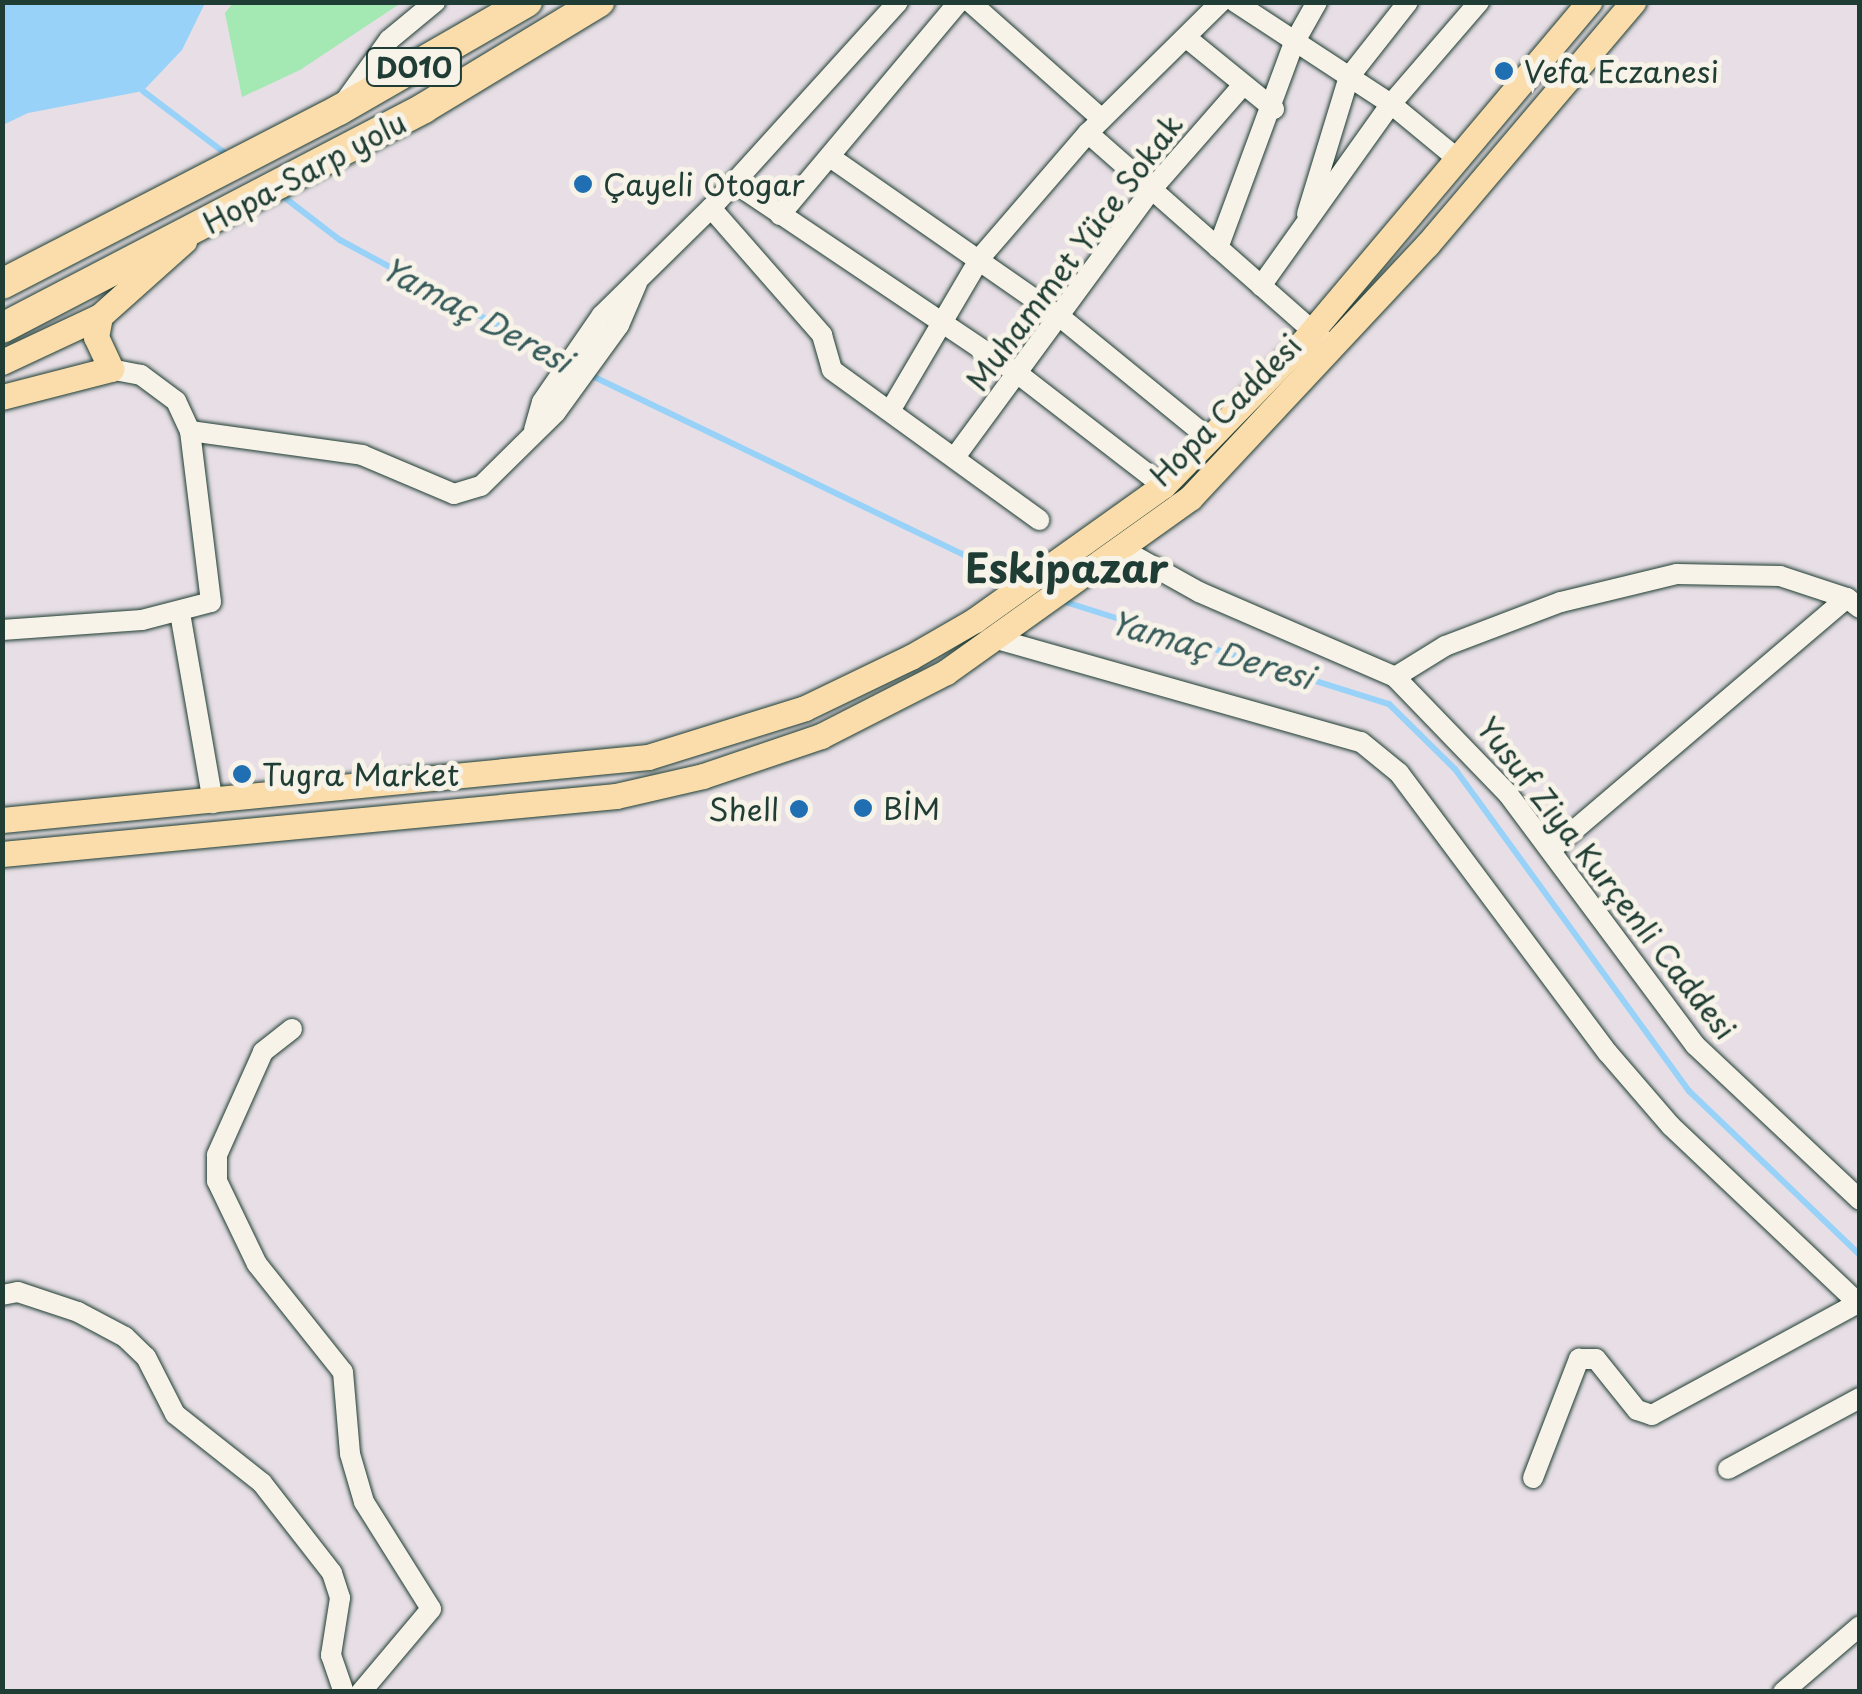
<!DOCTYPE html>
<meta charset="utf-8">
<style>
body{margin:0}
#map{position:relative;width:1862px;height:1694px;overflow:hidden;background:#e7dfe5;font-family:"Playpen Sans",sans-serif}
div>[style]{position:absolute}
.green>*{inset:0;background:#a4e8b4}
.water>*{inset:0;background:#98d2f8}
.stream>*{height:6px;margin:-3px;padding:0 3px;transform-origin:3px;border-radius:3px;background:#98d2f8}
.roads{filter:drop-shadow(0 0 2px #1f3d34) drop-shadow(0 0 2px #1f3d34)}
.minor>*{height:20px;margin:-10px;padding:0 10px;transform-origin:10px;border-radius:10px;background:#f7f3e8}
.major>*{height:25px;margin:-12.5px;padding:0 12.5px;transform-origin:12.5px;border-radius:12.5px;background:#faddab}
.highway>*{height:30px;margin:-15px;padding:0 15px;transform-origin:15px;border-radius:15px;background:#faddab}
.dots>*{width:28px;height:28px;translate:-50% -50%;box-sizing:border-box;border:5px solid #f7f3e8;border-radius:50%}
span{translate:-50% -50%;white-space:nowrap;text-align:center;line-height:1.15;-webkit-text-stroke:10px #f7f3e8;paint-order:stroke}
.shield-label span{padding:2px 8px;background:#f7f3e8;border:2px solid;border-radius:8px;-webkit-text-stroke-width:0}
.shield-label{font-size:28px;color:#1f3d34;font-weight:700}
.poi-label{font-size:30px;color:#1f3d34}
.left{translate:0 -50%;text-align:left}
.right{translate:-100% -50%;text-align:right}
.street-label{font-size:30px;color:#1f3d34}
.water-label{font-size:32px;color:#375b5b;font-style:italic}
.district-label{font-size:40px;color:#1f3d34;font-weight:700}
.frame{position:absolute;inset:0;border:5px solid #1f3d34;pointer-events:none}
</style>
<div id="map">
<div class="green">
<div style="clip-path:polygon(234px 2px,401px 2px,401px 3px,300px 70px,242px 97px,225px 13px)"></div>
</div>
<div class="water">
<div style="clip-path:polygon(3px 2px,205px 2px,205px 3px,182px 50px,143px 91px,28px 113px,3px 125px)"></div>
</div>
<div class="stream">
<div style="left:143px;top:91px;width:109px;rotate:37.2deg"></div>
<div style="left:280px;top:194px;width:76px;rotate:37.5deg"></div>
<div style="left:340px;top:240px;width:257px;rotate:28.4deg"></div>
<div style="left:586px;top:373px;width:477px;rotate:25.7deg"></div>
<div style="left:1059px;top:600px;width:346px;rotate:17.5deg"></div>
<div style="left:1389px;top:704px;width:93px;rotate:44.6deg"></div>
<div style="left:1455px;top:769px;width:398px;rotate:54deg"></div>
<div style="left:1689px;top:1091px;width:237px;rotate:43.8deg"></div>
</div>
<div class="roads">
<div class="minor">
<div style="left:898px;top:2px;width:278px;rotate:132.2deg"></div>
<div style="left:711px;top:208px;width:169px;rotate:48.8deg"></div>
<div style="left:822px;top:335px;width:36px;rotate:74deg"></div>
<div style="left:832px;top:370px;width:256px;rotate:35.9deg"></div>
<div style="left:970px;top:2px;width:176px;rotate:41.6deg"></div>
<div style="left:1235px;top:2px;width:186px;rotate:33.2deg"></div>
<div style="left:1391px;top:104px;width:82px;rotate:39.5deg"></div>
<div style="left:1188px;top:39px;width:111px;rotate:39.1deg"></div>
<div style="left:343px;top:104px;width:79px;rotate:-54.3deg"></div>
<div style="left:389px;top:40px;width:60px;rotate:-39.6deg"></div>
<div style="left:1088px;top:133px;width:313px;rotate:41.4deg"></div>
<div style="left:830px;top:157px;width:279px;rotate:34.8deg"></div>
<div style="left:1059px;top:316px;width:195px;rotate:39.2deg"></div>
<div style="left:736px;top:184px;width:339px;rotate:33.9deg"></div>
<div style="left:1017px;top:373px;width:185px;rotate:37.7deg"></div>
<div style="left:1307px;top:214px;width:143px;rotate:-73deg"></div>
<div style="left:1349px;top:77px;width:95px;rotate:-51.8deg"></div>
<div style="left:780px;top:215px;width:278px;rotate:-50deg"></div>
<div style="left:1218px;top:248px;width:219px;rotate:-69.7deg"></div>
<div style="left:1294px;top:43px;width:47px;rotate:-60.7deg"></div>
<div style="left:1261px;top:286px;width:224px;rotate:-54.5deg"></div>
<div style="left:1391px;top:104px;width:135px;rotate:-49.2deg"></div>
<div style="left:890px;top:411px;width:178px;rotate:-59.5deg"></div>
<div style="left:980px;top:258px;width:165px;rotate:-49.2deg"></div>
<div style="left:1088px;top:133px;width:187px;rotate:-44.6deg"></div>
<div style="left:534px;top:430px;width:29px;rotate:-74deg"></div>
<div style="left:542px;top:402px;width:106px;rotate:-55.4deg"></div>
<div style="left:602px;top:315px;width:153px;rotate:-44.5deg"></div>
<div style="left:190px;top:431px;width:174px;rotate:7.9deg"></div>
<div style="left:362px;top:455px;width:100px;rotate:23deg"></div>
<div style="left:454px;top:494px;width:28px;rotate:-17deg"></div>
<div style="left:481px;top:486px;width:105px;rotate:-44.6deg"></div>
<div style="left:556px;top:412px;width:107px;rotate:-54.1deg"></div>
<div style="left:619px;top:325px;width:46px;rotate:-66.8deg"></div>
<div style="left:955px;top:457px;width:333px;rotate:-53.7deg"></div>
<div style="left:1152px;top:189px;width:138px;rotate:-48.8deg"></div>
<div style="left:1122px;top:549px;width:88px;rotate:29.2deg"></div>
<div style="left:1199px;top:592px;width:214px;rotate:23.4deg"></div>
<div style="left:1395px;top:677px;width:163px;rotate:46deg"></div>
<div style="left:1508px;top:794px;width:313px;rotate:53.3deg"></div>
<div style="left:1695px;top:1045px;width:226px;rotate:43.2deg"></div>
<div style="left:180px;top:613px;width:193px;rotate:80.1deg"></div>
<div style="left:2px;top:630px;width:140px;rotate:-4.1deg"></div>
<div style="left:142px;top:620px;width:71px;rotate:-14.6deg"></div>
<div style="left:211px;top:602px;width:172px;rotate:-97deg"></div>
<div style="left:190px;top:431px;width:33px;rotate:-115deg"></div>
<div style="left:176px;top:401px;width:44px;rotate:-143.4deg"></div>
<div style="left:141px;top:375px;width:31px;rotate:-169deg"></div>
<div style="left:993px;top:638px;width:382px;rotate:15.8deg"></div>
<div style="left:1361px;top:742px;width:49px;rotate:39.2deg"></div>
<div style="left:1399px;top:773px;width:349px;rotate:53.3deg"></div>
<div style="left:1608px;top:1053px;width:96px;rotate:49.2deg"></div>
<div style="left:1671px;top:1126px;width:260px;rotate:43.4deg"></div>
<div style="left:1395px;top:677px;width:59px;rotate:-31.8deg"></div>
<div style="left:1445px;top:646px;width:124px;rotate:-20.8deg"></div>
<div style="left:1561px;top:602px;width:119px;rotate:-13.6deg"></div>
<div style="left:1677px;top:574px;width:103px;rotate:1.1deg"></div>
<div style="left:1780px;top:576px;width:71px;rotate:18.2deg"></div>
<div style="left:1847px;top:598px;width:16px;rotate:38deg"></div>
<div style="left:1552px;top:849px;width:387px;rotate:-40.4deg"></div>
<div style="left:292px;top:1029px;width:37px;rotate:142deg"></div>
<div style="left:263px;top:1052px;width:113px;rotate:114.1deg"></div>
<div style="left:217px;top:1155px;width:26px;rotate:90deg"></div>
<div style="left:217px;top:1181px;width:92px;rotate:64.3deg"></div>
<div style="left:257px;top:1264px;width:138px;rotate:51.5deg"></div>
<div style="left:343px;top:1372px;width:82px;rotate:85.1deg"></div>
<div style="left:350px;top:1454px;width:50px;rotate:73.7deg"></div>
<div style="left:364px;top:1502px;width:126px;rotate:57.9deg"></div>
<div style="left:431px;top:1609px;width:109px;rotate:130.1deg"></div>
<div style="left:2px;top:1295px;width:16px;rotate:-11deg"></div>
<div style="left:18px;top:1292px;width:63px;rotate:18.4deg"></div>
<div style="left:78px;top:1312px;width:53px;rotate:28deg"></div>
<div style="left:125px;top:1337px;width:29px;rotate:44deg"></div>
<div style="left:146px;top:1357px;width:64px;rotate:63deg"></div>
<div style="left:175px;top:1414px;width:111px;rotate:38.4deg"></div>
<div style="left:262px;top:1483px;width:114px;rotate:52.1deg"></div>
<div style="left:332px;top:1573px;width:26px;rotate:72deg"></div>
<div style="left:340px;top:1598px;width:58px;rotate:99deg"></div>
<div style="left:331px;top:1655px;width:39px;rotate:71deg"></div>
<div style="left:1728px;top:1469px;width:150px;rotate:-28.3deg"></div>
<div style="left:1533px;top:1478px;width:128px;rotate:-68.9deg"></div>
<div style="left:1579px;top:1359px;width:17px"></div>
<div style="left:1596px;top:1359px;width:65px;rotate:51.2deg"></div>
<div style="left:1637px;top:1410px;width:16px;rotate:18deg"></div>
<div style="left:1652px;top:1415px;width:234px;rotate:-28.5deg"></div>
<div style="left:1783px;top:1692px;width:101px;rotate:-40.6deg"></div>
</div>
<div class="major">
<div style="left:2px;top:362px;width:108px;rotate:-25.1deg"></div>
<div style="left:100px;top:316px;width:113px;rotate:-41.8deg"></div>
<div style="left:2px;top:397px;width:113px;rotate:-14.4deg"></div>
<div style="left:111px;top:369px;width:35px;rotate:-115deg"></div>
<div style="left:96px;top:337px;width:21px;rotate:-79deg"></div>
<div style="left:2px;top:820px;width:649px;rotate:-5.57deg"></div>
<div style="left:648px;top:757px;width:164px;rotate:-17.3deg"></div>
<div style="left:805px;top:708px;width:118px;rotate:-25.7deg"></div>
<div style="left:911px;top:657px;width:74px;rotate:-30deg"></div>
<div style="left:975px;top:620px;width:231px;rotate:-35.5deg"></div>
<div style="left:1163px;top:486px;width:199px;rotate:-45.8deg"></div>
<div style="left:1302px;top:343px;width:446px;rotate:-49.9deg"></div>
<div style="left:2px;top:854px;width:617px;rotate:-5.4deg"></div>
<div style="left:616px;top:796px;width:89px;rotate:-12.9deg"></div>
<div style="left:703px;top:776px;width:125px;rotate:-18.7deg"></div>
<div style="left:821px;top:736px;width:140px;rotate:-27.1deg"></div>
<div style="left:946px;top:672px;width:300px;rotate:-35.5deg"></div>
<div style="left:1190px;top:498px;width:347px;rotate:-46.9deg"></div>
<div style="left:1427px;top:245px;width:319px;rotate:-49.7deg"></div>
</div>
<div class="highway">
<div style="left:2px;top:284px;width:379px;rotate:-27.3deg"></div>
<div style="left:339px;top:110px;width:217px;rotate:-29.9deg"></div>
<div style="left:2px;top:328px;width:476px;rotate:-27.5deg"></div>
<div style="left:424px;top:108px;width:205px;rotate:-31.2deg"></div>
</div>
</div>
<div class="dots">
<div style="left:1504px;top:71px;background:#1f6fb2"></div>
<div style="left:583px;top:184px;background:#1f6fb2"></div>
<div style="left:242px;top:774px;background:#1f6fb2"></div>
<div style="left:863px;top:808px;background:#1f6fb2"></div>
<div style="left:799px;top:809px;background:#1f6fb2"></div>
</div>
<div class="shield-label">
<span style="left:414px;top:67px">D010</span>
</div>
<div class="poi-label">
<span class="left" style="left:1524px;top:71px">Vefa Eczanesi</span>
<span class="left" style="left:603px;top:184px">Çayeli Otogar</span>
<span class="left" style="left:262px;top:774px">Tugra Market</span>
<span class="left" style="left:883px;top:808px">BİM</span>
<span class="right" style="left:779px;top:809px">Shell</span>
</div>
<div class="street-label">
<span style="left:304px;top:172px;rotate:-28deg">Hopa-Sarp yolu</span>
<span style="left:1074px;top:252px;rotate:-53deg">Muhammet Yüce Sokak</span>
<span style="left:1225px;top:410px;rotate:-45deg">Hopa Caddesi</span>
<span style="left:1607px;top:878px;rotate:52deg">Yusuf Ziya Kurçenli Caddesi</span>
</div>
<div class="water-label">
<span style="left:477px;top:314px;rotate:28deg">Yamaç Deresi</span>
<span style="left:1212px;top:649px;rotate:16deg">Yamaç Deresi</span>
</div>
<div class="district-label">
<span style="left:1067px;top:567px">Eskipazar</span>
</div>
<div class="frame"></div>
</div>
